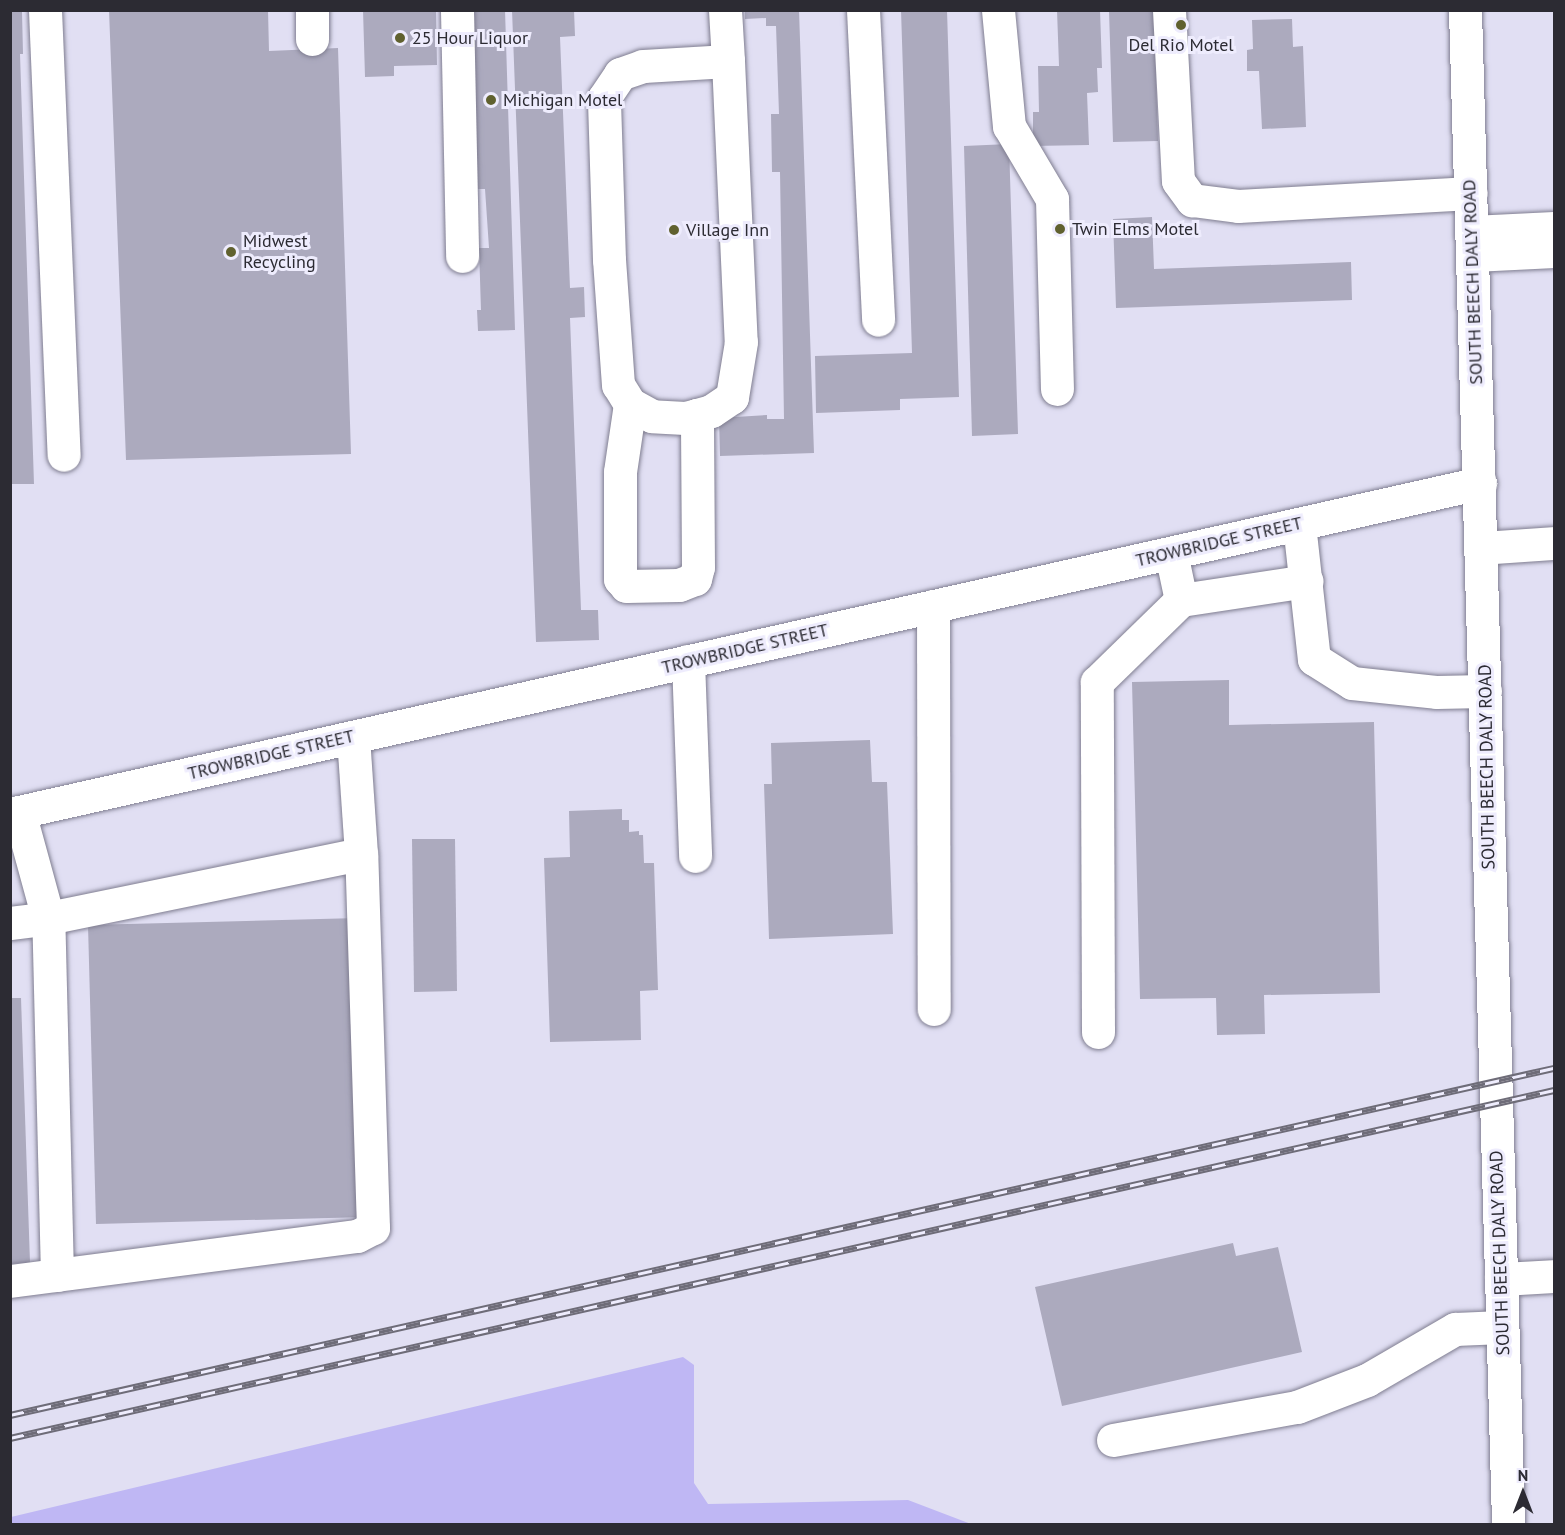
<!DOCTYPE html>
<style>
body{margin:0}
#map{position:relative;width:1565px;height:1535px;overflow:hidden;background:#e1dff3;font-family:"PT Sans",sans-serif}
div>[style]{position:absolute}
.green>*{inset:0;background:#bfb7f4}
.building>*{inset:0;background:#acaabe}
.roads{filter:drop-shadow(0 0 2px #7f7d90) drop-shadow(0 0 2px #7f7d90)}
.minor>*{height:33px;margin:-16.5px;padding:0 16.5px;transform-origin:16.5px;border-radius:16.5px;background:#fff}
.major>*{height:33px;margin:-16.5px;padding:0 16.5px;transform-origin:16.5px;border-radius:16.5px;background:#fff}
.rail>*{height:7px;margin-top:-3.5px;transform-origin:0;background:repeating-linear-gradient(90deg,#eeecfd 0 14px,#6e6c78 0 28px);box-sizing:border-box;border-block:2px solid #6e6c78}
.dots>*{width:16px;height:16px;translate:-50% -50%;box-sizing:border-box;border:3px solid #eeecfd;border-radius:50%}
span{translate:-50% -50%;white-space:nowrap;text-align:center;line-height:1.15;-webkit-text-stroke:6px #eeecfd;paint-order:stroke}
.poi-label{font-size:18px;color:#2c2b33}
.left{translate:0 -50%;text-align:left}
.street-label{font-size:18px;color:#2c2b33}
.frame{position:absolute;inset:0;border:12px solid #2c2b33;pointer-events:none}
.north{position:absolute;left:1493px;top:1463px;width:60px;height:60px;-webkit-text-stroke:4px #eeecfd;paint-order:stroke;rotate:0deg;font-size:16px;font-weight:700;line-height:24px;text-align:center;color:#2c2b33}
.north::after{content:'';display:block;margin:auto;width:21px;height:27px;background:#2c2b33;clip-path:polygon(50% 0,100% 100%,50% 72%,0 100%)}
</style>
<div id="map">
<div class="green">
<div style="clip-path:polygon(683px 1357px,694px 1365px,694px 1483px,708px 1504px,908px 1500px,971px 1524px,11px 1524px,11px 1517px)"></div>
</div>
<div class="building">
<div style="clip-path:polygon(109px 10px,268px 10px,269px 51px,338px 48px,351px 454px,126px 460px)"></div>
<div style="clip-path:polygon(363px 10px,436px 10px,437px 65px,394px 66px,394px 76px,365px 77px)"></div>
<div style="clip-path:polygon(471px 10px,505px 10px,515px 330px,478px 331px,477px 310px,481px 310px,479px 248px,489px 248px,485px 189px,478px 189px)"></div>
<div style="clip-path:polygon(512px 10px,574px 10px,575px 36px,560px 37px,570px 288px,584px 287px,585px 317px,570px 318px,581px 610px,598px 610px,599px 640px,536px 642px)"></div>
<div style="clip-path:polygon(745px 10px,799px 10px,814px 453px,720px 456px,719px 418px,767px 415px,767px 419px,784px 419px,780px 172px,772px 172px,771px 114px,779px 114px,776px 26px,766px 26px,766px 18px,745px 19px)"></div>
<div style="clip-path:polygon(901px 10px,947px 10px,959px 397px,900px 399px,900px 410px,816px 413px,815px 356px,912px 353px)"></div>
<div style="clip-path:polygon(1057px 10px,1100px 10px,1102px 68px,1097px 68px,1098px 92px,1087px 93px,1089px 145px,1033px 146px,1033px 112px,1039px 112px,1038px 66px,1059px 66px)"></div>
<div style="clip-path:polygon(1109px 10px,1154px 10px,1158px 141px,1113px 142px)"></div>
<div style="clip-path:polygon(10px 11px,22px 11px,23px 54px,20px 54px,34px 484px,10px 484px)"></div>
<div style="clip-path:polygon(1292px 19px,1293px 47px,1303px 46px,1306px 127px,1262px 129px,1259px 71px,1247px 71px,1247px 50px,1253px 49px,1252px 20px)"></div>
<div style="clip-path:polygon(1009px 144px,1018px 434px,972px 436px,964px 146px)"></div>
<div style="clip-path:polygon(1152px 217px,1154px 269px,1351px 262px,1352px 300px,1116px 308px,1113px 219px)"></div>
<div style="clip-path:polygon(1229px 680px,1229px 725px,1374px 722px,1380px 993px,1264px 995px,1265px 1034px,1217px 1035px,1216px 998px,1140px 999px,1132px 682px)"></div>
<div style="clip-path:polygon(870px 740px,872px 782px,887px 782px,893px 934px,769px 939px,764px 784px,772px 784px,771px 743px)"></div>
<div style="clip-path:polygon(622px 809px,622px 820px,629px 820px,629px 832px,639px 831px,639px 835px,643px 835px,644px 863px,654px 863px,658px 990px,640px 991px,641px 1040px,550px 1042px,544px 858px,570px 857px,569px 811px)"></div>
<div style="clip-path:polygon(412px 839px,455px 839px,457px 991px,414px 992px)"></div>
<div style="clip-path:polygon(358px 918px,366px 1217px,96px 1224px,88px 925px)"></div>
<div style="clip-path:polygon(10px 998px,21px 998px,30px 1263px,10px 1264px)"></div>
<div style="clip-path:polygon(1233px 1243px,1236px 1256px,1278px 1247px,1302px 1352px,1062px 1406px,1035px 1287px)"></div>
</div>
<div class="roads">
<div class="minor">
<div style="left:45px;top:10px;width:445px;rotate:87.6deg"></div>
<div style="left:312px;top:10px;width:29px;rotate:90deg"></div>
<div style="left:457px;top:10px;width:246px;rotate:88.8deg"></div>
<div style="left:725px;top:10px;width:51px;rotate:86.6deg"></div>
<div style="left:728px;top:61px;width:281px;rotate:87.4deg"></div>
<div style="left:741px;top:342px;width:56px;rotate:99.3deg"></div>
<div style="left:732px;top:397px;width:25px;rotate:146deg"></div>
<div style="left:711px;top:411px;width:15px;rotate:164deg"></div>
<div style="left:697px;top:415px;width:12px;rotate:166deg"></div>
<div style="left:685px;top:418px;width:33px;rotate:-177deg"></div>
<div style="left:652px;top:416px;width:25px;rotate:-151deg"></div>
<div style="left:630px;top:404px;width:22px;rotate:-122deg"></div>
<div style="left:618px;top:385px;width:125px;rotate:-94.1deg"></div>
<div style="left:609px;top:260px;width:162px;rotate:-91.8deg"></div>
<div style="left:604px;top:98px;width:29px;rotate:-56deg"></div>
<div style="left:620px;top:74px;width:24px;rotate:-19deg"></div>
<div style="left:643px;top:66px;width:85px;rotate:-3.4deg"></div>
<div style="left:863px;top:10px;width:310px;rotate:87.2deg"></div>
<div style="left:998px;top:10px;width:117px;rotate:84.6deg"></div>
<div style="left:1009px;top:126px;width:85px;rotate:59.5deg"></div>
<div style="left:1052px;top:199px;width:190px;rotate:88.5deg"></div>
<div style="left:1169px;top:10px;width:171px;rotate:87deg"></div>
<div style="left:1178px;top:181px;width:24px;rotate:54deg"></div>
<div style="left:1192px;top:200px;width:46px;rotate:7.4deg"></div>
<div style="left:1238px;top:206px;width:233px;rotate:-3.2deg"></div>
<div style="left:1472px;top:232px;width:82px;rotate:-2.8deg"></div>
<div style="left:1473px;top:255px;width:81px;rotate:-2.8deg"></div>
<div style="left:630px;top:404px;width:69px;rotate:98.4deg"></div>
<div style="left:620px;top:472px;width:107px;rotate:90deg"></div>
<div style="left:620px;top:579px;width:9px;rotate:49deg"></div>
<div style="left:626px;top:586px;width:53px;rotate:-1.1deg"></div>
<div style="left:679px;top:585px;width:17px;rotate:-21deg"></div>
<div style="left:695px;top:579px;width:12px;rotate:-76deg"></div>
<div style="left:698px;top:567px;width:152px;rotate:-90.4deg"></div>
<div style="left:1299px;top:524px;width:136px;rotate:83.7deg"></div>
<div style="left:1314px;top:659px;width:45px;rotate:32.3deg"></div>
<div style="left:1352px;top:683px;width:84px;rotate:6.1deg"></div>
<div style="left:1436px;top:692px;width:49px;rotate:-1.2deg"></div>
<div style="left:1481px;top:548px;width:73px;rotate:-3.9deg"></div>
<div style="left:1171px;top:553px;width:48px;rotate:78deg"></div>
<div style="left:1181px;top:600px;width:127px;rotate:-8.6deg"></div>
<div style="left:933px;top:606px;width:403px;rotate:89.9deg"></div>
<div style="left:688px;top:661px;width:195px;rotate:87.9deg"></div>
<div style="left:10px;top:814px;width:1507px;rotate:-12.69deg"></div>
<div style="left:10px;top:923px;width:38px;rotate:-7deg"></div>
<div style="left:48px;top:918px;width:110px;rotate:-105.3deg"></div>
<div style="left:1098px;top:1032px;width:350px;rotate:-90.2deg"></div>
<div style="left:1097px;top:682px;width:117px;rotate:-44.3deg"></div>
<div style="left:57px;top:1275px;width:357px;rotate:-91.4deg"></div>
<div style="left:48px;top:918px;width:319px;rotate:-11.6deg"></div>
<div style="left:361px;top:854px;width:117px;rotate:-93.9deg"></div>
<div style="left:1501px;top:1279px;width:53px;rotate:-3.2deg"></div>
<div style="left:10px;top:1281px;width:350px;rotate:-7.4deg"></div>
<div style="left:357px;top:1236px;width:18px;rotate:-27deg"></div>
<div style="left:373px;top:1228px;width:374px;rotate:-91.8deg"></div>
<div style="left:1113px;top:1440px;width:187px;rotate:-10.2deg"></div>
<div style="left:1297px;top:1407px;width:75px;rotate:-21.1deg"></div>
<div style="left:1367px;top:1380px;width:102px;rotate:-30.1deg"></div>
<div style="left:1455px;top:1329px;width:47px;rotate:-2.4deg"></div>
</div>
<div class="major">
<div style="left:1465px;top:10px;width:1515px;rotate:88.37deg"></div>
</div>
</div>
<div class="rail">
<div style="left:10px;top:1415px;width:1583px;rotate:-12.67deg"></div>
<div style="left:10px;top:1438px;width:1583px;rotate:-12.7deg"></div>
</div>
<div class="dots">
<div style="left:1181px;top:25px;background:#60612f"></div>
<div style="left:400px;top:38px;background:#60612f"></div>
<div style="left:491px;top:100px;background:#60612f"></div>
<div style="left:1060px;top:229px;background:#60612f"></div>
<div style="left:674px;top:230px;background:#60612f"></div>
<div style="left:231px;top:252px;background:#60612f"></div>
</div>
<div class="poi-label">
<span class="left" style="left:412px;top:38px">25 Hour Liquor</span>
<span style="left:1181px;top:45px">Del Rio Motel</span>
<span class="left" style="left:503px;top:100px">Michigan Motel</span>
<span class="left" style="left:1072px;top:229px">Twin Elms Motel</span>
<span class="left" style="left:686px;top:230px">Village Inn</span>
<span class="left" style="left:243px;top:252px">Midwest<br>Recycling</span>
</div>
<div class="street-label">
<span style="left:1473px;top:282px;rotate:-92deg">SOUTH BEECH DALY ROAD</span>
<span style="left:1219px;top:542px;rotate:-13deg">TROWBRIDGE STREET</span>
<span style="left:745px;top:649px;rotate:-13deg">TROWBRIDGE STREET</span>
<span style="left:271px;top:755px;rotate:-13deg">TROWBRIDGE STREET</span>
<span style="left:1487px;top:767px;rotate:-91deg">SOUTH BEECH DALY ROAD</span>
<span style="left:1500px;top:1253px;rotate:-92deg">SOUTH BEECH DALY ROAD</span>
</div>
<div class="frame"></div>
<div class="north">N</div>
</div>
